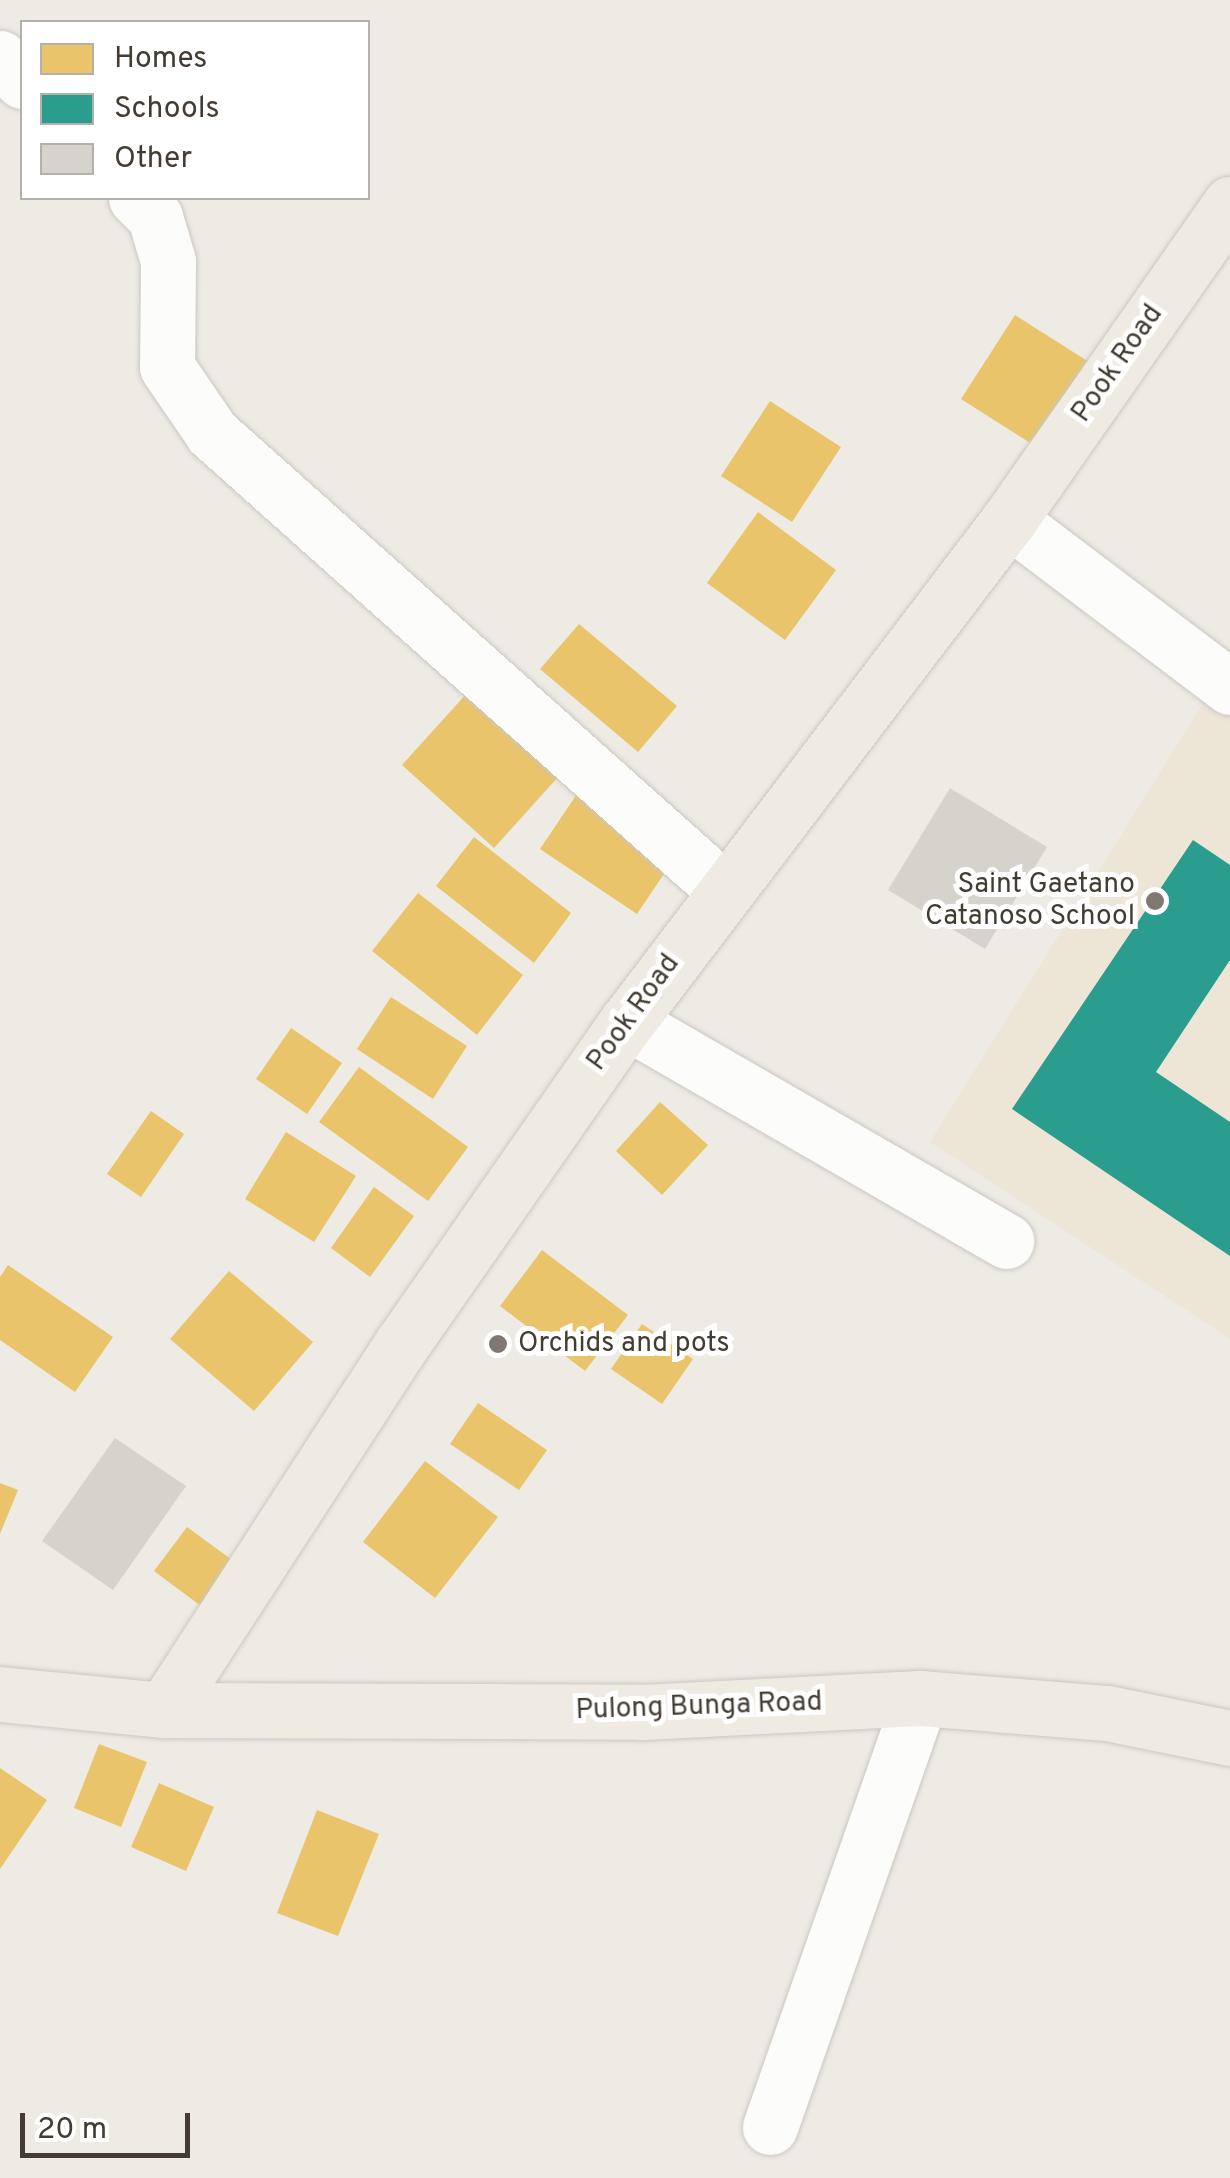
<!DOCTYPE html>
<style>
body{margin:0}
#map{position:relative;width:1230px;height:2178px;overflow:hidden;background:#eeebe5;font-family:Overpass,sans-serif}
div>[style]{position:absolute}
.education>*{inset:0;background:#ede5d6}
.homes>*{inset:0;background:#e9c46a}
.schools>*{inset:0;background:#2a9d8f}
.building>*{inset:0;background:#d6d2cc}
.roads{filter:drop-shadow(0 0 2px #cbc7c1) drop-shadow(0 0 2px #cbc7c1)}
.minor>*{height:55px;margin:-27.5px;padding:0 27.5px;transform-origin:27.5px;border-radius:27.5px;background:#fcfcfb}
.major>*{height:55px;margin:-27.5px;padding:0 27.5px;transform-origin:27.5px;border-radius:27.5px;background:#f0ebe2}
.dots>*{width:28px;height:28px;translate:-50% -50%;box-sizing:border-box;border:5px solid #fff;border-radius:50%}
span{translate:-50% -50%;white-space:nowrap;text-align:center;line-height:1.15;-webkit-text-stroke:10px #fff;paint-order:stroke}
.street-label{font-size:28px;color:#443c32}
.poi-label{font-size:28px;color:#443c32}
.right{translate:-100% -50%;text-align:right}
.left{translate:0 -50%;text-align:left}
.legend{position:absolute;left:20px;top:20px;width:350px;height:180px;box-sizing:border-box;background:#fff;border:2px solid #b4b1ad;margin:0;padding:12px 18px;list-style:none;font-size:30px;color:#443c32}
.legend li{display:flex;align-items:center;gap:20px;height:50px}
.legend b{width:50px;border:2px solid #b4b1ad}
.scale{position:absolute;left:20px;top:2113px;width:170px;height:45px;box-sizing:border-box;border:5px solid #443c32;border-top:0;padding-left:12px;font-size:30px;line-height:35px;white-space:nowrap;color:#443c32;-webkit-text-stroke:8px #fff;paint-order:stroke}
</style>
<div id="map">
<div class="education">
<div style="clip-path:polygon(1230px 660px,1230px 1339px,930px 1142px)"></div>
</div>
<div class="homes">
<div style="clip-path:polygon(1015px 315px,1089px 362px,1035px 446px,961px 399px)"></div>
<div style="clip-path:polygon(770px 401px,841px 447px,792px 522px,721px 476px)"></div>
<div style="clip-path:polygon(758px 512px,836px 570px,785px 640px,707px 583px)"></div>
<div style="clip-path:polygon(579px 624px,677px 706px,638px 752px,540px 669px)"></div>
<div style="clip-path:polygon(477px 682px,568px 766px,494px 848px,402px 765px)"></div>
<div style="clip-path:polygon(581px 788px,678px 853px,637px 914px,540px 849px)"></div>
<div style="clip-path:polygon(474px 837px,571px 913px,534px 963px,436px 886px)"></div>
<div style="clip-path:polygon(418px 893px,523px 975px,477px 1035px,372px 951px)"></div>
<div style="clip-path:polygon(391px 997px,467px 1046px,433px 1099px,357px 1049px)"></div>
<div style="clip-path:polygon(291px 1028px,342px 1063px,307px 1114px,256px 1079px)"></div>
<div style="clip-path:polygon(359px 1067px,468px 1147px,428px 1201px,319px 1122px)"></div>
<div style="clip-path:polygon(660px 1102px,708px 1145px,662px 1195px,616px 1151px)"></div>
<div style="clip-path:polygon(151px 1111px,184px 1134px,141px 1197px,107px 1174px)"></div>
<div style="clip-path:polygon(286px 1132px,356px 1176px,314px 1242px,245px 1199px)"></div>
<div style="clip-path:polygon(374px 1187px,414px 1216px,370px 1277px,331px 1248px)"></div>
<div style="clip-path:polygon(542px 1250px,628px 1315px,585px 1371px,500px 1306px)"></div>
<div style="clip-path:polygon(8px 1265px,113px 1337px,75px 1392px,0 1340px,0 1277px)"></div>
<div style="clip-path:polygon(229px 1271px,313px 1342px,254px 1411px,170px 1339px)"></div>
<div style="clip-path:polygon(642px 1324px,693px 1359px,662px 1404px,611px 1369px)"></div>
<div style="clip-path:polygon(478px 1403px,547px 1450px,519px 1490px,450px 1444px)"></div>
<div style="clip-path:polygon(425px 1461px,498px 1517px,435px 1598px,363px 1542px)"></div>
<div style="clip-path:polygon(0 1483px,18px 1490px,0 1534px)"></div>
<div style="clip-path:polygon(187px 1527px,243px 1568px,209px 1612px,154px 1571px)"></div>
<div style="clip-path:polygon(99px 1744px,147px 1762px,121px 1827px,74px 1808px)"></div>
<div style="clip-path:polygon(0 1768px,47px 1800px,0 1869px)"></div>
<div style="clip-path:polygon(159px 1783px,214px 1807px,186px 1871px,131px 1847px)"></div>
<div style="clip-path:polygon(317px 1810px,379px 1834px,338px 1936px,277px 1913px)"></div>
</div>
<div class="schools">
<div style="clip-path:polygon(1193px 840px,1230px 865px,1230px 960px,1156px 1072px,1230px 1122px,1230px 1256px,1012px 1109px)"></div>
</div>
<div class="building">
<div style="clip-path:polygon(950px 788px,1047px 847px,985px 949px,888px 890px)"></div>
<div style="clip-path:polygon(115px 1438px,186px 1486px,113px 1590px,42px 1541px)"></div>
</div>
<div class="roads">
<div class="minor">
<div style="left:0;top:58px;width:32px;rotate:46deg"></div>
<div style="left:136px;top:198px;width:27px;rotate:45deg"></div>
<div style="left:155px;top:217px;width:46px;rotate:73.5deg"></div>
<div style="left:168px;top:261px;width:106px;rotate:90.5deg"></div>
<div style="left:167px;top:367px;width:80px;rotate:55.7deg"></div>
<div style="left:212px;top:433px;width:685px;rotate:41.74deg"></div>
<div style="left:1009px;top:520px;width:277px;rotate:37.1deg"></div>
<div style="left:627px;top:1022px;width:438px;rotate:30deg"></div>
<div style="left:770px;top:2127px;width:454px;rotate:-70.7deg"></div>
</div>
<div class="major">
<div style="left:0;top:1694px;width:165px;rotate:5.6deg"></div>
<div style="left:164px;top:1710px;width:479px;rotate:0.2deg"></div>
<div style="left:643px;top:1712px;width:277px;rotate:-2.9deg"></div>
<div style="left:920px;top:1698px;width:188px;rotate:4.6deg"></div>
<div style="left:1107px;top:1713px;width:126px;rotate:11.5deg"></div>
<div style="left:164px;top:1710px;width:437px;rotate:-57deg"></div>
<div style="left:402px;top:1344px;width:393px;rotate:-55.1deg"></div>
<div style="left:627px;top:1022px;width:631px;rotate:-52.73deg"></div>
<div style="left:1009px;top:520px;width:386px;rotate:-55deg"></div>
</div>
</div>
<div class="dots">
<div style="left:1155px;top:901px;background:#807971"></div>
<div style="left:498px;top:1344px;background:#807971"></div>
</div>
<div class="street-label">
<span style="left:1118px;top:364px;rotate:-55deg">Pook Road</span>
<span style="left:634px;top:1013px;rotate:-54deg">Pook Road</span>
<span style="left:699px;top:1707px;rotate:-2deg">Pulong Bunga Road</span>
</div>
<div class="poi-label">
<span class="right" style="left:1135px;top:901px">Saint Gaetano<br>Catanoso School</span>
<span class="left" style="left:518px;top:1344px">Orchids and pots</span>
</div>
<ul class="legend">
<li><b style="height:28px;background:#e9c46a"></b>Homes</li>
<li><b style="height:28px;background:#2a9d8f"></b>Schools</li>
<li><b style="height:28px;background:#d6d2cc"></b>Other</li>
</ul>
<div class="scale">20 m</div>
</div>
